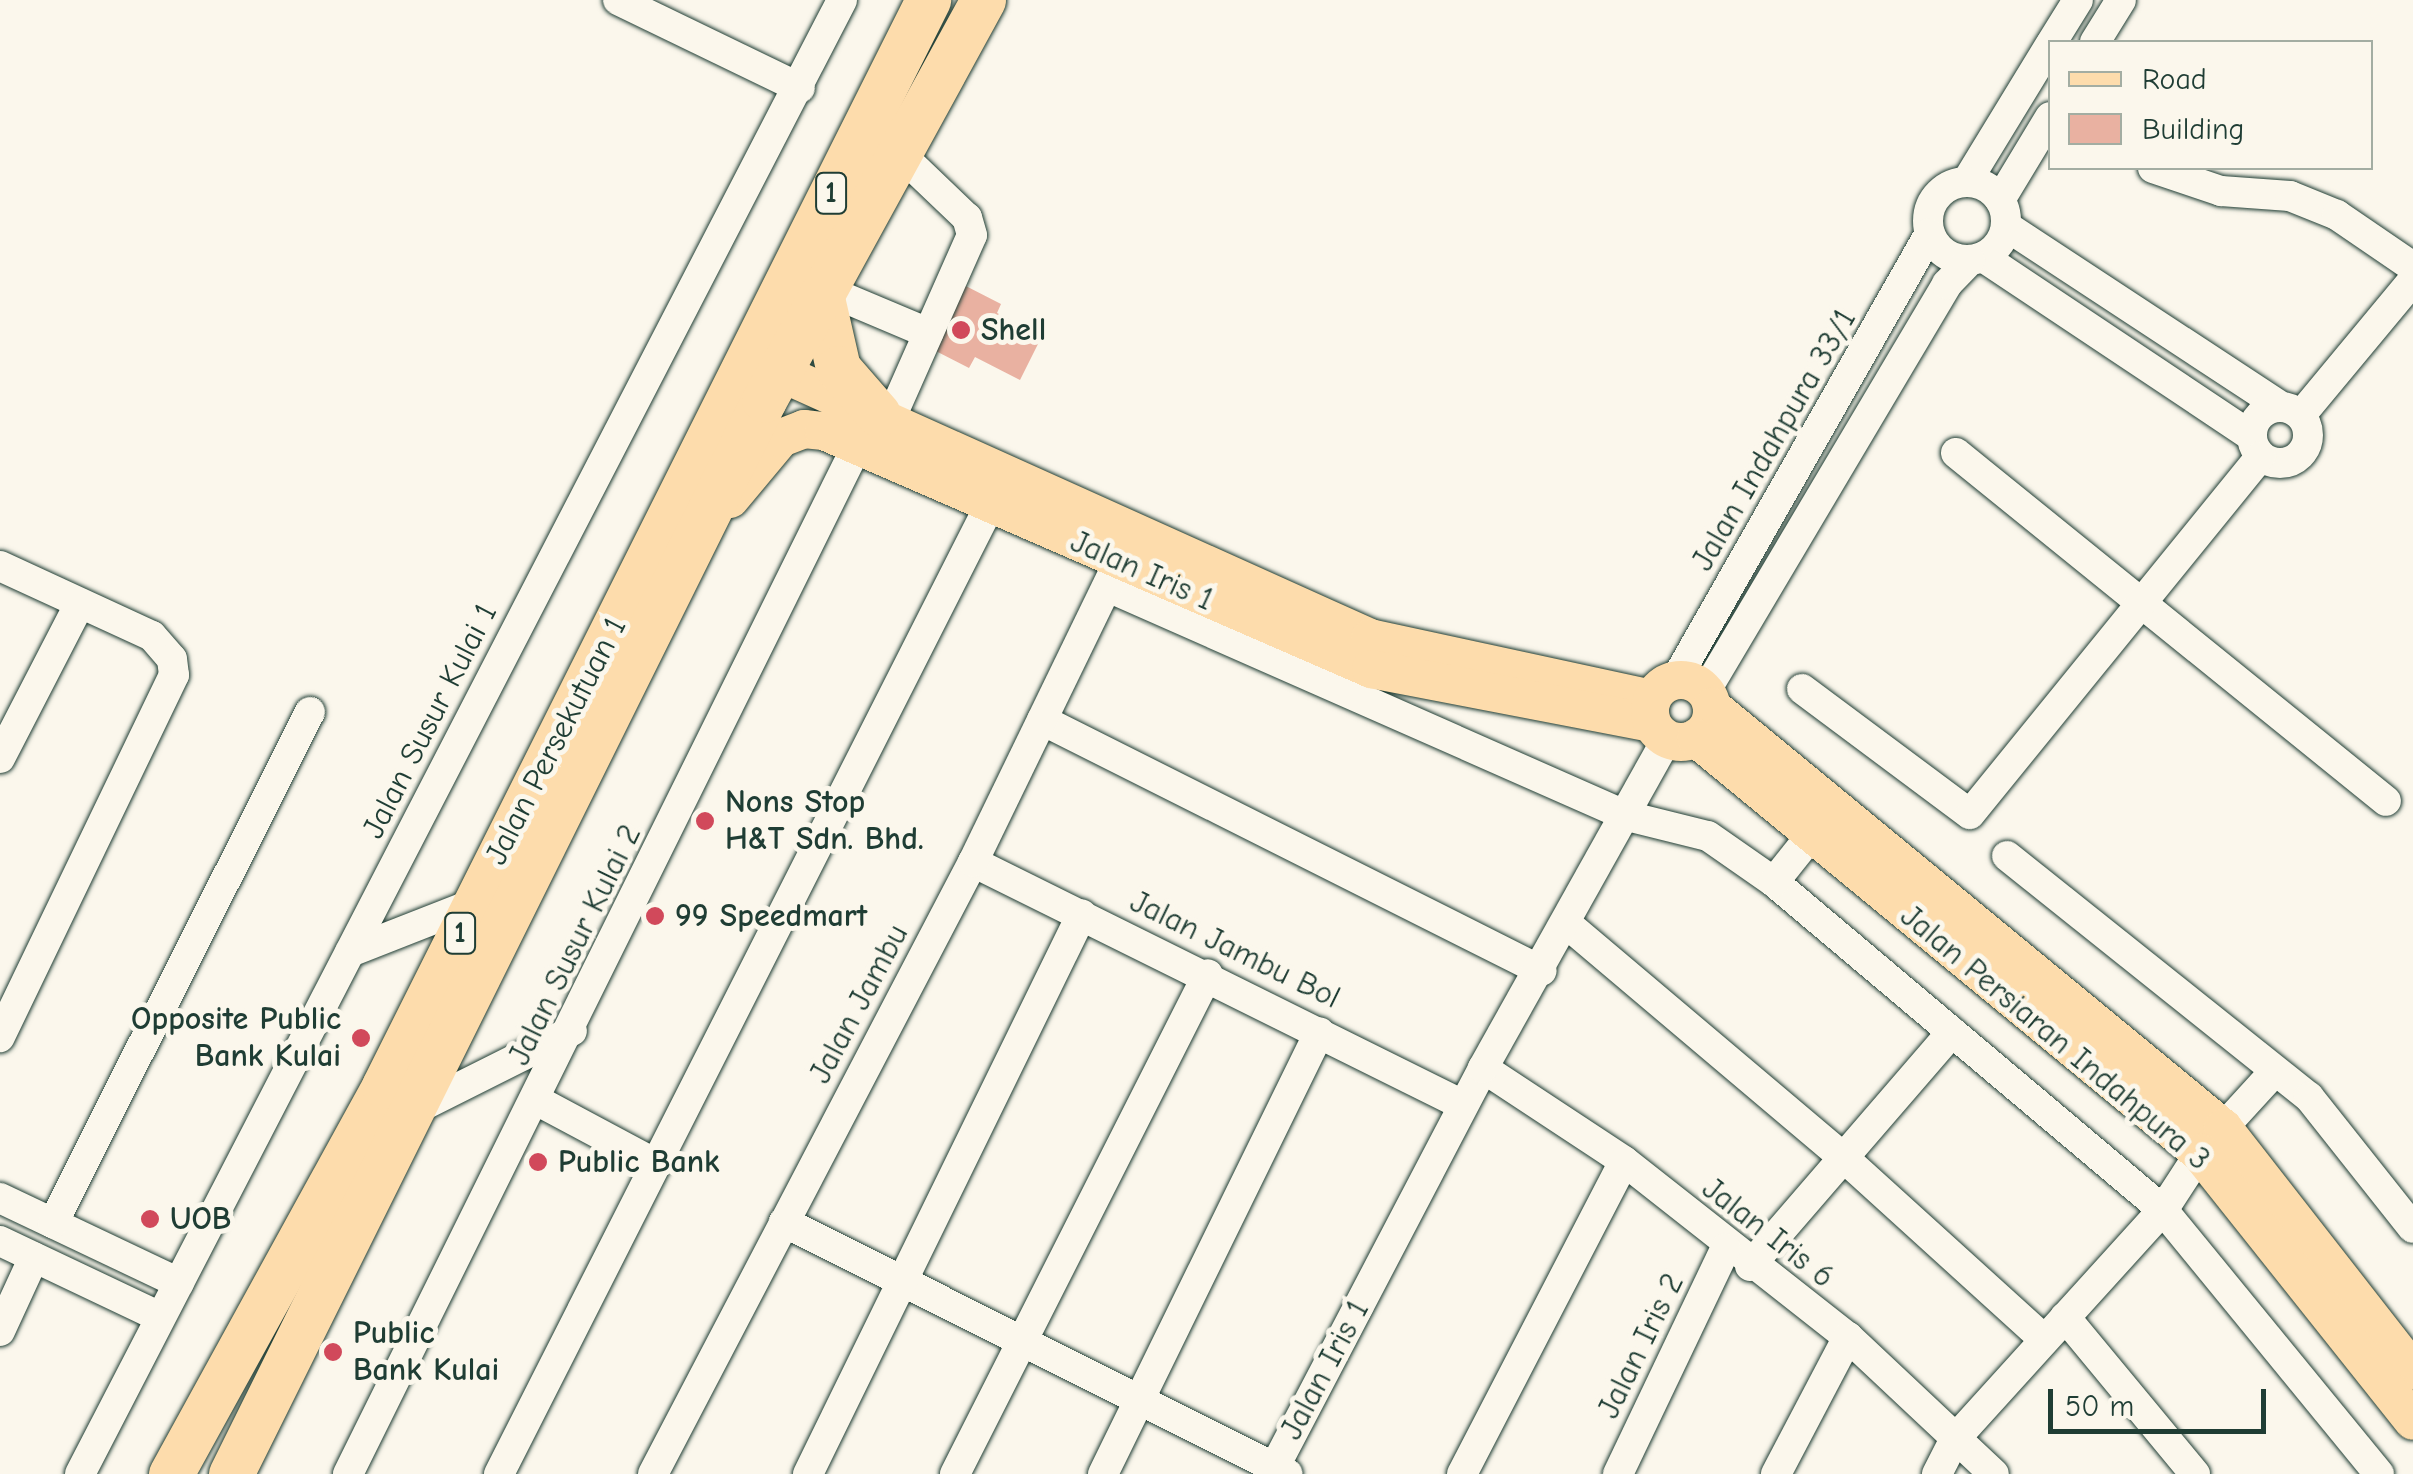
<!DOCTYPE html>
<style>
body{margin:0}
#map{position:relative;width:2413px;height:1474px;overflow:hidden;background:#fbf7ec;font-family:"Comic Neue",sans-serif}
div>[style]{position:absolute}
.building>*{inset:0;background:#e9b1a1}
.roads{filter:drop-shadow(0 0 2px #1f3d34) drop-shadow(0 0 2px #1f3d34)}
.minor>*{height:30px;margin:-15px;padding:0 15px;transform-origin:15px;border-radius:15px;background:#fbf7ec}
.minor>.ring{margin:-15px;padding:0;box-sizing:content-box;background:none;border:30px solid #fbf7ec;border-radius:50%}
.major>*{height:38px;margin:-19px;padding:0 19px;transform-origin:19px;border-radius:19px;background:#fddcac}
.major>.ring{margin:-19px;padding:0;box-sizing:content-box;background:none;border:38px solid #fddcac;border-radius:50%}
.highway>*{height:45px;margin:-22.5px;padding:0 22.5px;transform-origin:22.5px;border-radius:22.5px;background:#fddcac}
.dots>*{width:28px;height:28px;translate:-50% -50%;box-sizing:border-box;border:5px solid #fbf7ec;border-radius:50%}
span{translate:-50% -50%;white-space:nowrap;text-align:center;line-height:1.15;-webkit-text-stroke:10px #fbf7ec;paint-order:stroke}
.shield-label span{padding:2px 8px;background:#fbf7ec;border:2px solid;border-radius:8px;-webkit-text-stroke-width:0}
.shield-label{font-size:30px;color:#1f3d34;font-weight:700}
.poi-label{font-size:32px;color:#1f3d34;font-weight:700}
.left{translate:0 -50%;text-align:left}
.right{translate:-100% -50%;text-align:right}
.street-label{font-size:32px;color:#1f3d34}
.legend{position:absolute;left:2048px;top:40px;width:325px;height:130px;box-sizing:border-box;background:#fbf7ec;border:2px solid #a3ada2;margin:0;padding:12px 18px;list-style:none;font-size:30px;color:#1f3d34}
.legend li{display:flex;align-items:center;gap:20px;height:50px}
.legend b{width:50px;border:2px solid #a3ada2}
.scale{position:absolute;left:2048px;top:1389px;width:218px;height:45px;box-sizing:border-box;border:5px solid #1f3d34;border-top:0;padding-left:12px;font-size:30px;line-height:35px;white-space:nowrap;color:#1f3d34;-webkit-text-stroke:8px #fbf7ec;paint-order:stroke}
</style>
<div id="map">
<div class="building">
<div style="clip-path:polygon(958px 282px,1001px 304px,997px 313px,1042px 336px,1020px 380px,975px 357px,969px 368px,926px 346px)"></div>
</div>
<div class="roads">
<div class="minor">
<div style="left:618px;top:0;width:202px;rotate:25.8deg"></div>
<div style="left:2052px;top:42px;width:49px;rotate:-58.2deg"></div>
<div style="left:2095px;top:42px;width:49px;rotate:-58.2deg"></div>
<div style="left:2153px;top:168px;width:72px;rotate:18.7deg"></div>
<div style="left:2221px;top:191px;width:69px;rotate:4.1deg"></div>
<div style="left:2290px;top:196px;width:51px;rotate:22deg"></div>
<div style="left:2337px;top:215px;width:92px;rotate:34.4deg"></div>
<div style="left:1967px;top:181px;width:159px;rotate:-58.6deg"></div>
<div class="ring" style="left:1928px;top:182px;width:48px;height:48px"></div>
<div style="left:2000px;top:200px;width:97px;rotate:-58.9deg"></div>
<div style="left:2006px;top:226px;width:328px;rotate:33.3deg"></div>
<div style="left:1983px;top:257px;width:322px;rotate:33.7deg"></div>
<div style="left:826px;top:290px;width:111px;rotate:22.9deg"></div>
<div class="ring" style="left:2252px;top:407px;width:26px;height:26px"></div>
<div style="left:2301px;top:415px;width:175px;rotate:-50.3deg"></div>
<div style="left:890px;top:420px;width:202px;rotate:-66.1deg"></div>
<div style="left:972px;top:235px;width:18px;rotate:-106deg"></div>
<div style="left:967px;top:218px;width:95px;rotate:-136.3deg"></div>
<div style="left:1956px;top:453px;width:553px;rotate:38.98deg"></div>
<div style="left:0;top:566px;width:167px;rotate:24.7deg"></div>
<div style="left:152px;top:636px;width:30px;rotate:49deg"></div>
<div style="left:172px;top:659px;width:16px;rotate:83deg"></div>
<div style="left:174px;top:675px;width:402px;rotate:115.7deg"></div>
<div style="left:1108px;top:587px;width:567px;rotate:23.81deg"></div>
<div style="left:1627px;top:816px;width:83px;rotate:13.9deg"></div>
<div style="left:1708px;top:836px;width:80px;rotate:34.9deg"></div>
<div style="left:1774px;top:882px;width:509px;rotate:40.14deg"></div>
<div style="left:2163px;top:1210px;width:341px;rotate:50.7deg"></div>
<div style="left:1675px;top:681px;width:515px;rotate:-60.35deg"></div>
<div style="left:1802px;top:689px;width:209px;rotate:36.7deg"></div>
<div style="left:1970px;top:814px;width:461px;rotate:-50.9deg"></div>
<div style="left:1705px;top:692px;width:474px;rotate:-59.3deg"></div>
<div style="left:1947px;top:284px;width:33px;rotate:-46deg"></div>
<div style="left:1042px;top:720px;width:559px;rotate:26.66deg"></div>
<div style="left:0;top:758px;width:174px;rotate:-62.7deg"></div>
<div style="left:2007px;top:856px;width:386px;rotate:38.6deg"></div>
<div style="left:2309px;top:1097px;width:167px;rotate:51.6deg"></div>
<div style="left:973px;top:862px;width:547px;rotate:26.38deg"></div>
<div style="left:1774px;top:882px;width:82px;rotate:-51.4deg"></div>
<div style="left:1567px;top:924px;width:361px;rotate:40.2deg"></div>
<div style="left:1843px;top:1157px;width:271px;rotate:42.2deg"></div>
<div style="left:350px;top:952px;width:134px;rotate:-21.4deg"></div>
<div style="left:1483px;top:1068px;width:169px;rotate:33.4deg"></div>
<div style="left:1624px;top:1161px;width:285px;rotate:38.2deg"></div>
<div style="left:1848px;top:1337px;width:200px;rotate:43.2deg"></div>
<div style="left:538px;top:1101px;width:134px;rotate:28.1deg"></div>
<div style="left:410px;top:1112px;width:181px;rotate:-26.6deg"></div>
<div style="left:0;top:1198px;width:198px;rotate:25.4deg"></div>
<div style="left:784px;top:1222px;width:563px;rotate:26.57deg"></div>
<div style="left:53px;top:1223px;width:572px;rotate:-63.3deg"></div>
<div style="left:0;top:1241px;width:177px;rotate:25.4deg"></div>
<div style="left:1750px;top:1266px;width:309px;rotate:-49.2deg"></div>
<div style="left:2065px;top:1317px;width:204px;rotate:50.4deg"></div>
<div style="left:0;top:1331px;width:81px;rotate:-65.3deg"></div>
<div style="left:80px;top:1474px;width:1659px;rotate:-62.66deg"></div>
<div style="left:348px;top:1474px;width:1149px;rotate:-63.66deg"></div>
<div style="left:499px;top:1474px;width:1089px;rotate:-63.13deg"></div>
<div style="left:653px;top:1474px;width:691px;rotate:-62.4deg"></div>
<div style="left:973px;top:862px;width:327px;rotate:-64.1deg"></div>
<div style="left:808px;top:1474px;width:623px;rotate:-63.93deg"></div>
<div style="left:955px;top:1474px;width:560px;rotate:-63.16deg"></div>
<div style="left:1103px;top:1474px;width:492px;rotate:-63.9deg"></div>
<div style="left:1271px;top:1474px;width:458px;rotate:-62.4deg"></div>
<div style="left:1483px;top:1068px;width:377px;rotate:-60.8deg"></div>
<div style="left:1462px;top:1474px;width:352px;rotate:-62.6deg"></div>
<div style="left:1618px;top:1474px;width:250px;rotate:-64.5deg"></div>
<div style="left:1776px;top:1474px;width:155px;rotate:-62.3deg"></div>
<div style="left:1937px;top:1474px;width:39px;rotate:-63deg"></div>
<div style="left:1955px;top:1439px;width:309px;rotate:-47.8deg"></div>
<div style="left:2163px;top:1210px;width:68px;rotate:-57deg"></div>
<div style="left:2200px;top:1153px;width:111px;rotate:-47.6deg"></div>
</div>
<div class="major">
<div style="left:779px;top:372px;width:648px;rotate:24.23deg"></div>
<div style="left:1370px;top:638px;width:284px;rotate:12.2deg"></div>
<div style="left:730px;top:499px;width:80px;rotate:-50.1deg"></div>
<div style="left:781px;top:438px;width:25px;rotate:-21deg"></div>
<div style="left:804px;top:429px;width:20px;rotate:6deg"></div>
<div style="left:824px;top:431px;width:597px;rotate:23.51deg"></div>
<div style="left:1371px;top:669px;width:286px;rotate:10.9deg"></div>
<div class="ring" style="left:1650px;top:680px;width:24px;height:24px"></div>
<div style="left:1712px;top:707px;width:662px;rotate:39.48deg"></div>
<div style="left:2223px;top:1128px;width:308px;rotate:52deg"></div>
<div style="left:1696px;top:738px;width:653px;rotate:39.47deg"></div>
<div style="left:2200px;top:1153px;width:342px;rotate:51.5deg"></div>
</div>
<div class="highway">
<div style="left:822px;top:298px;width:72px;rotate:77.1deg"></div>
<div style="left:838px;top:368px;width:61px;rotate:49deg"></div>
<div style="left:171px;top:1474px;width:443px;rotate:-61.2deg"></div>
<div style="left:384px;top:1086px;width:1215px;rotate:-63.39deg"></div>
<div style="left:231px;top:1474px;width:1199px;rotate:-63.61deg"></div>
<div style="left:764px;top:400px;width:456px;rotate:-61.3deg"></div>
</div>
</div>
<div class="dots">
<div style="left:961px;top:330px;background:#d1495b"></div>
<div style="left:705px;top:821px;background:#d1495b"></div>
<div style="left:655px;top:916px;background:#d1495b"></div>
<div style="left:361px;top:1038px;background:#d1495b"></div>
<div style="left:538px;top:1162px;background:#d1495b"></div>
<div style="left:150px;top:1219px;background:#d1495b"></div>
<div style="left:333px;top:1352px;background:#d1495b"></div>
</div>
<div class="shield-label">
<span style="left:831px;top:193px">1</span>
<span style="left:460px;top:933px">1</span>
</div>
<div class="poi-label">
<span class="left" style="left:981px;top:330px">Shell</span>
<span class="left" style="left:725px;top:821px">Nons Stop<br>H&amp;T Sdn. Bhd.</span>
<span class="left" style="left:675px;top:916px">99 Speedmart</span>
<span class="right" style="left:341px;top:1038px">Opposite Public<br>Bank Kulai</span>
<span class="left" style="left:558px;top:1162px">Public Bank</span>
<span class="left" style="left:170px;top:1219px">UOB</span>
<span class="left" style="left:353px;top:1352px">Public<br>Bank Kulai</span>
</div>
<div class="street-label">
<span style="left:1774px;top:440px;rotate:-60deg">Jalan Indahpura 33/1</span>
<span style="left:1142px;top:571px;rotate:24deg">Jalan Iris 1</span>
<span style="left:430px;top:721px;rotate:-63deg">Jalan Susur Kulai 1</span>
<span style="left:556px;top:741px;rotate:-63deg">Jalan Persekutuan 1</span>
<span style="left:575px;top:945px;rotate:-64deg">Jalan Susur Kulai 2</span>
<span style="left:1235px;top:950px;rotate:26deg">Jalan Jambu Bol</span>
<span style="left:859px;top:1004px;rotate:-62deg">Jalan Jambu</span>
<span style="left:2055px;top:1038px;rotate:40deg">Jalan Persiaran Indahpura 3</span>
<span style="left:1768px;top:1233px;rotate:38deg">Jalan Iris 6</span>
<span style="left:1641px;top:1346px;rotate:-64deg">Jalan Iris 2</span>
<span style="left:1325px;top:1370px;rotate:-62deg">Jalan Iris 1</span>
</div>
<ul class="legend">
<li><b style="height:12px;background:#fddcac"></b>Road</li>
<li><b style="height:28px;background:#e9b1a1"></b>Building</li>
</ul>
<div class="scale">50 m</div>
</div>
